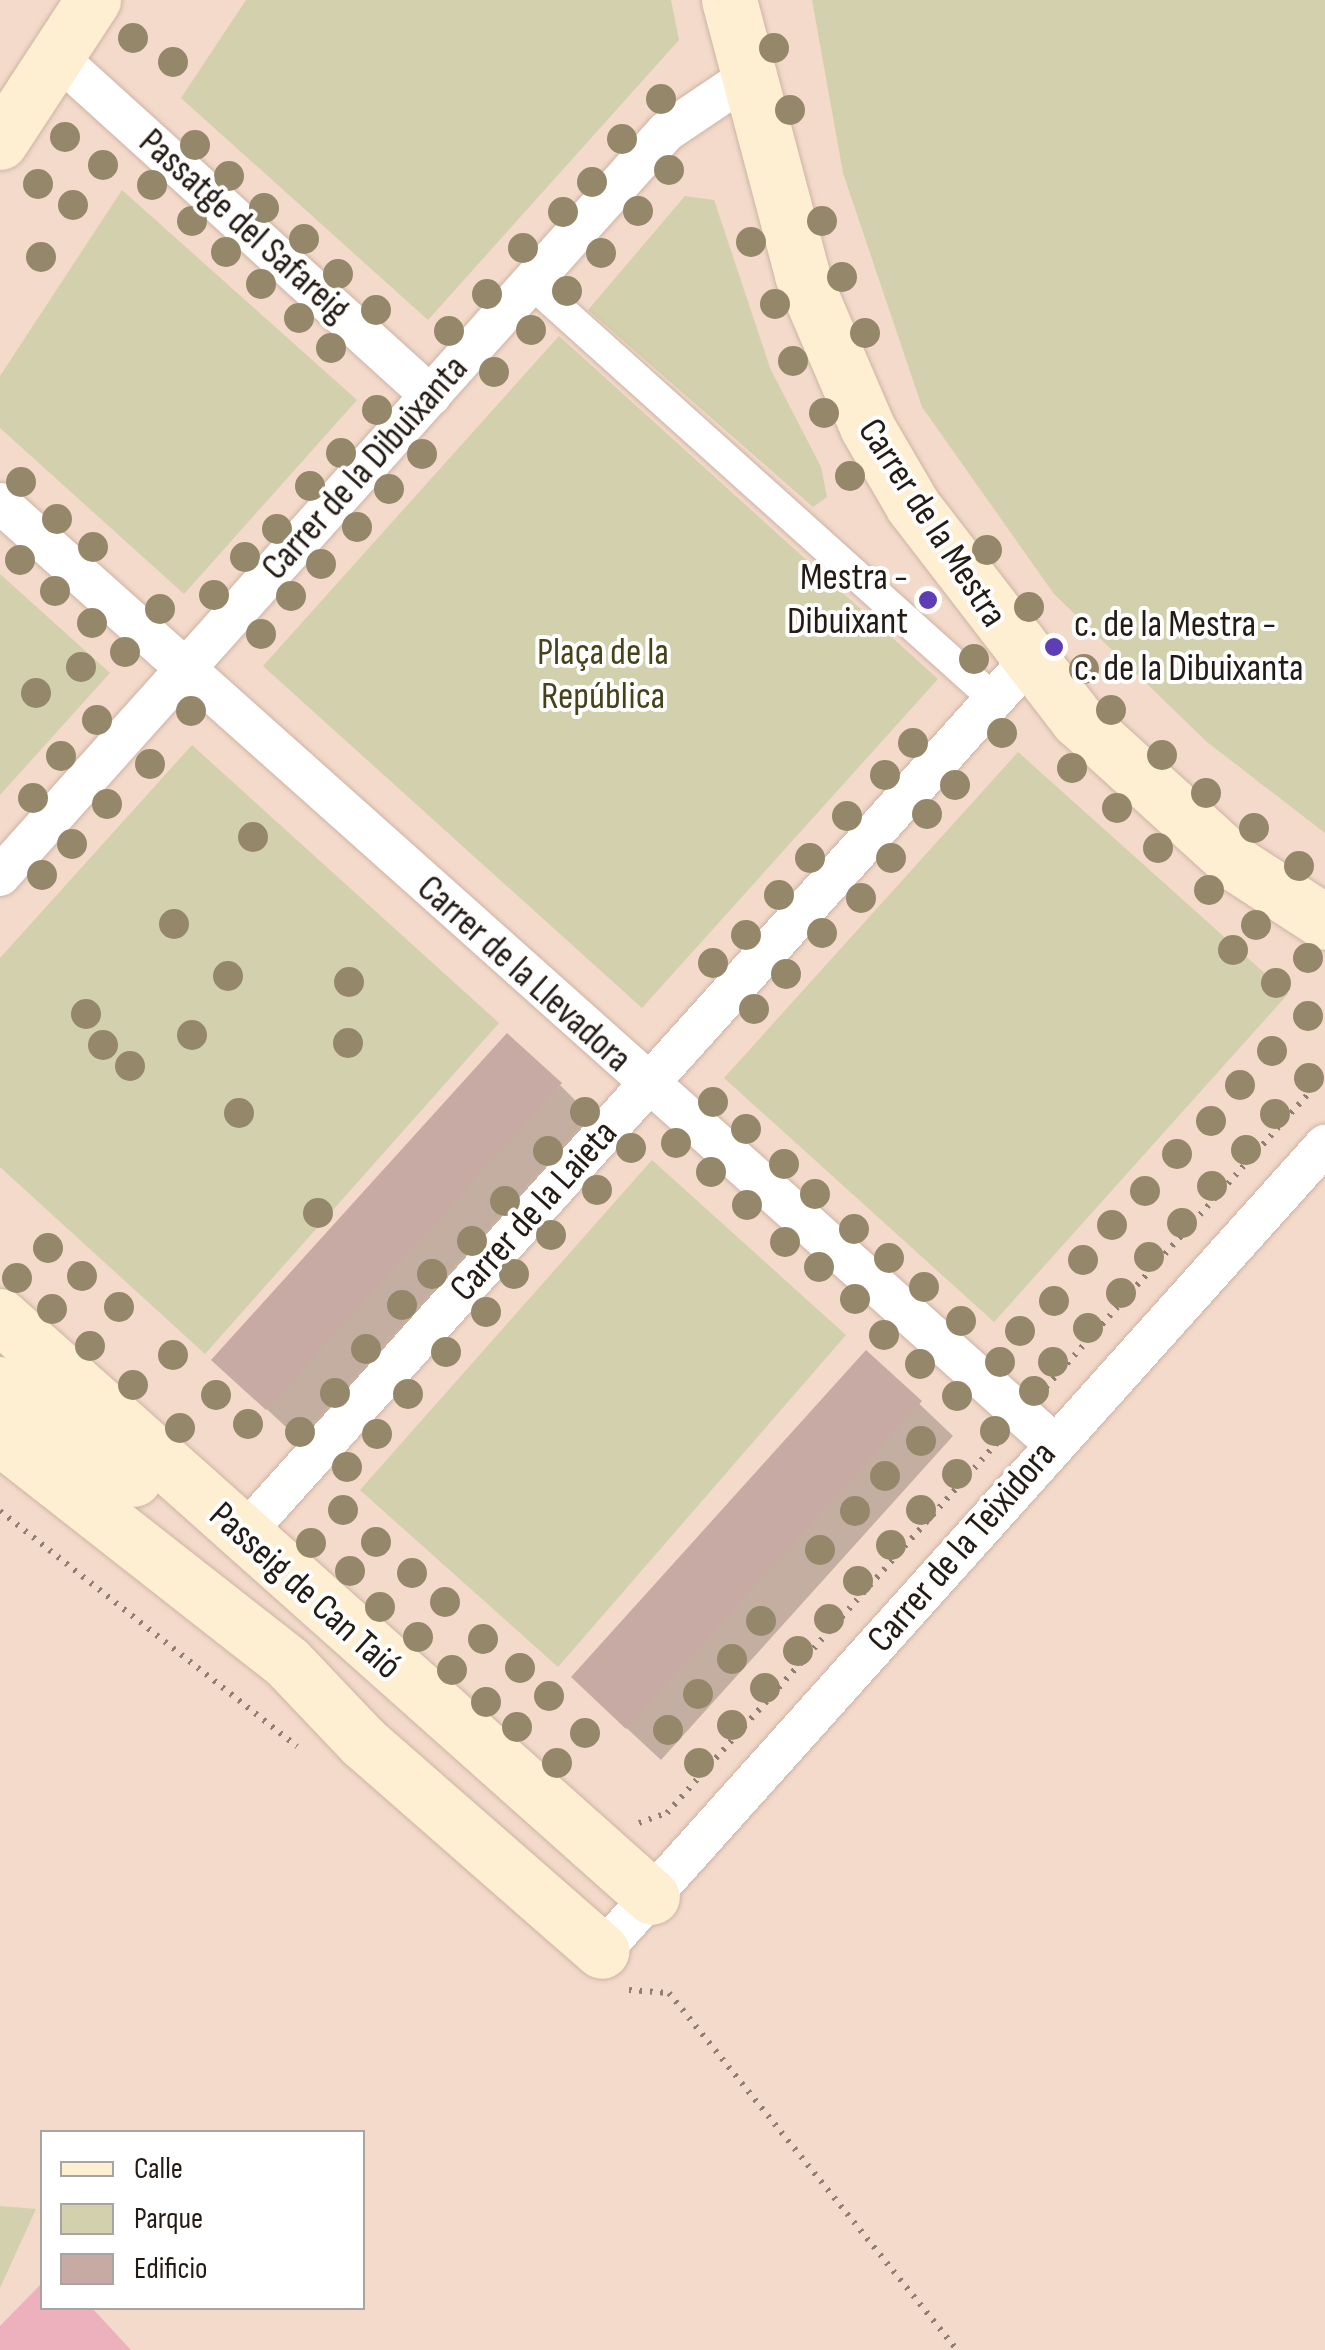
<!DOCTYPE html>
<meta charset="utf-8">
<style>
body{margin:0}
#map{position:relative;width:1325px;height:2350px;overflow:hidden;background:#f4daca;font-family:"Sofia Sans Condensed",sans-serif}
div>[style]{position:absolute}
.green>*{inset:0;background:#d2d0ad}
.water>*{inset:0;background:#edb1be}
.shadow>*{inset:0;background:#0003}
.building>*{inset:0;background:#c8aaa5}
.path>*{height:6px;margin-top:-3px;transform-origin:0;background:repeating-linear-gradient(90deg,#907e73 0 2.5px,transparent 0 10.5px)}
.roads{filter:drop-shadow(0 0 2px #ccb3a4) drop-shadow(0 0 2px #ccb3a4)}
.pedestrian>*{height:30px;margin:-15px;padding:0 15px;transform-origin:15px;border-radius:15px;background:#fff}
.minor>*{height:40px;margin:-20px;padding:0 20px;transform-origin:20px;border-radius:20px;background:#fff}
.secondary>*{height:55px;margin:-27.5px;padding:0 27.5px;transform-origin:27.5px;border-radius:27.5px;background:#feeed2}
.trees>*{width:30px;height:30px;margin:-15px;border-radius:50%;background:#958769}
.dots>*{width:28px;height:28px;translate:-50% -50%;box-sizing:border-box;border:5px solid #fff;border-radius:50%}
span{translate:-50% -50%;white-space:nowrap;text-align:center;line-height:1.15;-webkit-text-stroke:8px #fff;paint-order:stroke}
.street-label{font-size:38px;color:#241b15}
.poi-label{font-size:38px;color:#241b15}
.right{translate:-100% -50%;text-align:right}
.left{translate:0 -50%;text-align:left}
.park-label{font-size:38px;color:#474319}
.legend{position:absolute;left:40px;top:2130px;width:325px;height:180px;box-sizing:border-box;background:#fff;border:2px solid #a7a4a1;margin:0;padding:12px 18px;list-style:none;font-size:30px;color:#241b15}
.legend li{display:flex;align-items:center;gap:20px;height:50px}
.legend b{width:50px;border:2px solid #a7a4a1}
</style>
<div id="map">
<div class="green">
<div style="clip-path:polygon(246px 0,671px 0,679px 40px,428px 320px,181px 98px)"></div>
<div style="clip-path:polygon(812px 0,1325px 0,1325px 833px,1207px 742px,1054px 594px,922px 407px,843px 173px)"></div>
<div style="clip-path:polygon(122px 190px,357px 400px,184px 594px,0 428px,0 376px)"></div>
<div style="clip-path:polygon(685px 196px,714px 200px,770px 368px,821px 467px,827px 497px,813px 507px,588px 310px)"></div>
<div style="clip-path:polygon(559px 336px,938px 679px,642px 1008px,263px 666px)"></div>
<div style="clip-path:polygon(0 574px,110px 673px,0 795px)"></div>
<div style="clip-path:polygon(192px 745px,499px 1023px,205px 1354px,0 1167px,0 958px)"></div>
<div style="clip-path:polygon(1018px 752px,1288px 994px,994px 1322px,724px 1078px)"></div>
<div style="clip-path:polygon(652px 1160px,846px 1335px,558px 1667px,360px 1490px)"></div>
<div style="clip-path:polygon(0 2206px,36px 2209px,0 2288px)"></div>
</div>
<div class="water">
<div style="clip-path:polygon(42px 2283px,42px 2308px,92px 2308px,131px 2350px,0 2350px,0 2326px)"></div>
</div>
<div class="shadow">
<div style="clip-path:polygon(560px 1085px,593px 1118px,301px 1441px,214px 1360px)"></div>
<div style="clip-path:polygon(866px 1353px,953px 1436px,661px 1760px,607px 1710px)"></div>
</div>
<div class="building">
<div style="clip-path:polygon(507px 1033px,562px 1083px,266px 1410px,211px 1360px)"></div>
<div style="clip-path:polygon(866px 1350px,922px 1401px,626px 1729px,571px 1677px)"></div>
</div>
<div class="path">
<div style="left:1046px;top:1387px;width:419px;rotate:-48.2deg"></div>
<div style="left:0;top:1511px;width:379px;rotate:38.4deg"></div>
<div style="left:639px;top:1823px;width:30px;rotate:-20deg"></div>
<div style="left:667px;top:1813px;width:497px;rotate:-48.3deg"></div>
<div style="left:629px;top:1990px;width:40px;rotate:4.3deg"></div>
<div style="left:669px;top:1993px;width:459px;rotate:51.1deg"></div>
</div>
<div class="roads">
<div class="pedestrian">
<div style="left:530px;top:282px;width:625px;rotate:41.95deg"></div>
</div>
<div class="minor">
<div style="left:56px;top:56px;width:506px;rotate:42.2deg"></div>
<div style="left:0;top:503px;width:1410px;rotate:41.75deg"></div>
<div style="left:0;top:876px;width:999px;rotate:-48.17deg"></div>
<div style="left:666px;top:132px;width:95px;rotate:-33.9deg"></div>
<div style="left:243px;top:1535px;width:1171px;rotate:-48.05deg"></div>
<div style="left:602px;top:1951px;width:1083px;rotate:-48.11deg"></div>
</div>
<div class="secondary">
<div style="left:729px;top:0;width:285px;rotate:75.1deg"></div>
<div style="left:802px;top:275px;width:165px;rotate:66.8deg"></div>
<div style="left:867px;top:427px;width:91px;rotate:59.8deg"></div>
<div style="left:913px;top:506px;width:270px;rotate:52.4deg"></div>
<div style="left:1078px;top:720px;width:214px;rotate:42.3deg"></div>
<div style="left:1236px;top:864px;width:106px;rotate:33.1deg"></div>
<div style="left:0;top:142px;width:170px;rotate:-56.8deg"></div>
<div style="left:0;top:1316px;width:873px;rotate:41.7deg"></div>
<div style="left:0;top:1384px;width:164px;rotate:35.3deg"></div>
<div style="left:0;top:1437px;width:365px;rotate:38.1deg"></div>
<div style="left:287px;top:1662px;width:110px;rotate:46.5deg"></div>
<div style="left:363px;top:1742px;width:317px;rotate:41.2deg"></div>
</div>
</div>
<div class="trees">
<div style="left:133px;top:38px"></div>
<div style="left:774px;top:48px"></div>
<div style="left:173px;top:62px"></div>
<div style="left:661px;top:99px"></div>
<div style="left:790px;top:110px"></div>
<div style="left:65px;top:137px"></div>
<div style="left:622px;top:139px"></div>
<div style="left:195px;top:145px"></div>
<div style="left:103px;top:165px"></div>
<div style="left:669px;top:170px"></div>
<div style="left:229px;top:176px"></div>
<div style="left:592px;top:182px"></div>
<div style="left:38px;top:184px"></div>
<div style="left:152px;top:185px"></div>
<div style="left:73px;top:205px"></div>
<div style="left:264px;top:208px"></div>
<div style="left:638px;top:211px"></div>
<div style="left:563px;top:212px"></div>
<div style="left:192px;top:221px"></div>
<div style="left:822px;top:221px"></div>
<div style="left:304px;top:239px"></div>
<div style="left:751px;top:242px"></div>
<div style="left:523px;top:248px"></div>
<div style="left:226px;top:252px"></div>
<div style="left:601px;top:253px"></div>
<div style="left:41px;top:257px"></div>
<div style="left:338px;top:274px"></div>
<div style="left:842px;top:277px"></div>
<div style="left:261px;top:284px"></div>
<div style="left:567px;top:291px"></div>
<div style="left:487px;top:294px"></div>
<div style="left:775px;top:304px"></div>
<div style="left:376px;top:310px"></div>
<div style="left:299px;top:318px"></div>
<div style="left:531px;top:330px"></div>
<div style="left:449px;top:331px"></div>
<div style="left:865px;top:333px"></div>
<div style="left:331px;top:348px"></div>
<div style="left:793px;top:361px"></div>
<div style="left:494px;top:372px"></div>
<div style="left:377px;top:410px"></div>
<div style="left:824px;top:413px"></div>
<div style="left:341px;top:453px"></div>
<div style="left:422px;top:454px"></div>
<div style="left:850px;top:476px"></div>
<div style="left:21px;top:482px"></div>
<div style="left:310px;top:486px"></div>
<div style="left:389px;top:489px"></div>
<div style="left:57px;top:519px"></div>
<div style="left:357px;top:527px"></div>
<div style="left:277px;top:529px"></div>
<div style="left:93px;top:547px"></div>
<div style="left:987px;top:550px"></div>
<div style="left:245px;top:557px"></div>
<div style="left:20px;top:560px"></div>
<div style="left:321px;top:564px"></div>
<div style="left:55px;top:591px"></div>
<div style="left:214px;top:595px"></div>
<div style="left:291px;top:596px"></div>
<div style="left:1029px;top:607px"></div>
<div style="left:160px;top:609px"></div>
<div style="left:92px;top:623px"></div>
<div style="left:261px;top:634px"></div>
<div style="left:125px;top:652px"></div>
<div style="left:974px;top:659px"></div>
<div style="left:81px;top:667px"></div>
<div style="left:1084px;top:669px"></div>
<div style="left:36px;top:693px"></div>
<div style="left:1111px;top:710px"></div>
<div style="left:191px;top:711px"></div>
<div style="left:97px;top:720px"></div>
<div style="left:1002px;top:733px"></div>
<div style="left:913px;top:743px"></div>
<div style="left:1162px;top:755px"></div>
<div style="left:61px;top:756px"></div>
<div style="left:150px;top:764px"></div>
<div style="left:1072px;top:768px"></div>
<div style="left:885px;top:775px"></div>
<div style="left:955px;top:785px"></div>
<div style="left:1206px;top:793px"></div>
<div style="left:33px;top:798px"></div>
<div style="left:107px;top:804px"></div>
<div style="left:1117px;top:808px"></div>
<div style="left:927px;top:814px"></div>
<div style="left:847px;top:816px"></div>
<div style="left:1254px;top:828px"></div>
<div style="left:253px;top:837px"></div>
<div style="left:72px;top:844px"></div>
<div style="left:1158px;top:848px"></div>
<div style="left:810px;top:858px"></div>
<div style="left:891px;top:858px"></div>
<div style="left:1299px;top:866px"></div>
<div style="left:42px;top:875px"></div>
<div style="left:1209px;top:890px"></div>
<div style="left:779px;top:895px"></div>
<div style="left:861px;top:898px"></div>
<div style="left:174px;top:924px"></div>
<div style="left:1256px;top:925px"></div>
<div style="left:822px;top:933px"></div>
<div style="left:746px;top:935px"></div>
<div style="left:1233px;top:950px"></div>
<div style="left:1308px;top:958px"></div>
<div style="left:713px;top:963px"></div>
<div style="left:786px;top:974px"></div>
<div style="left:228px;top:976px"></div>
<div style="left:349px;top:982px"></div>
<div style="left:1276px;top:983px"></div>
<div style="left:754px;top:1009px"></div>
<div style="left:86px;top:1014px"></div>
<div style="left:1308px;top:1016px"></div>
<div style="left:192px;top:1035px"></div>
<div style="left:348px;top:1043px"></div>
<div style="left:103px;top:1045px"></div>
<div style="left:1272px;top:1051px"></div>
<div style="left:130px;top:1066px"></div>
<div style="left:1309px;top:1078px"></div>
<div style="left:1240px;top:1085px"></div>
<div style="left:713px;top:1102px"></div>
<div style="left:585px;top:1112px"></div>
<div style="left:239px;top:1113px"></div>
<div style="left:1275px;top:1114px"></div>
<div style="left:1211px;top:1121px"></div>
<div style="left:746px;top:1129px"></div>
<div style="left:676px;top:1143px"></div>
<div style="left:631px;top:1148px"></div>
<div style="left:1246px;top:1150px"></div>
<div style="left:548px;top:1151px"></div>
<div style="left:1177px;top:1154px"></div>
<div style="left:784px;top:1164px"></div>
<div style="left:711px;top:1172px"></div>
<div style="left:1212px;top:1186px"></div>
<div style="left:597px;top:1190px"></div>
<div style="left:1145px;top:1191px"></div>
<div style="left:815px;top:1194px"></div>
<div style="left:505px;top:1201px"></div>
<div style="left:747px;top:1205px"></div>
<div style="left:318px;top:1213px"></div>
<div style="left:1182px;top:1223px"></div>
<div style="left:1112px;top:1225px"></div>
<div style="left:854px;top:1229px"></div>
<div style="left:551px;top:1235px"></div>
<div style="left:472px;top:1241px"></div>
<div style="left:785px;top:1242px"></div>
<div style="left:48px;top:1248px"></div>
<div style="left:1149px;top:1257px"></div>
<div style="left:889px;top:1258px"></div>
<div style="left:1083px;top:1260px"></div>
<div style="left:819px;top:1267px"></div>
<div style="left:432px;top:1274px"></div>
<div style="left:514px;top:1274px"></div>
<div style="left:82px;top:1276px"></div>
<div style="left:17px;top:1278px"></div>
<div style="left:924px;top:1287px"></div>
<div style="left:1121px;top:1293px"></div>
<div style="left:855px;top:1299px"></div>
<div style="left:1054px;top:1301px"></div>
<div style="left:402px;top:1305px"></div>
<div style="left:119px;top:1307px"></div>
<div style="left:52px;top:1309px"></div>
<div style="left:486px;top:1312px"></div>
<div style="left:961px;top:1321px"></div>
<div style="left:1088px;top:1328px"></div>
<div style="left:1020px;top:1331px"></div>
<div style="left:884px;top:1335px"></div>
<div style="left:90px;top:1346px"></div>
<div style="left:366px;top:1349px"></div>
<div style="left:446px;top:1352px"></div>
<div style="left:173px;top:1355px"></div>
<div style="left:1000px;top:1362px"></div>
<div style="left:1053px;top:1362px"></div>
<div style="left:920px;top:1364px"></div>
<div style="left:133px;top:1385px"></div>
<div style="left:1034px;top:1391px"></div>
<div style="left:335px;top:1393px"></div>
<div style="left:408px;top:1394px"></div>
<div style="left:216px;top:1395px"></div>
<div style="left:957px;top:1396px"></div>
<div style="left:248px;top:1424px"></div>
<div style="left:180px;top:1428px"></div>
<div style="left:995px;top:1431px"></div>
<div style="left:300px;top:1432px"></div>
<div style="left:377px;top:1434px"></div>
<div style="left:921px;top:1441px"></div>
<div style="left:347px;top:1467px"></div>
<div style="left:957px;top:1474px"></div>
<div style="left:885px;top:1476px"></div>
<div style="left:343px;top:1510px"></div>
<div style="left:921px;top:1510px"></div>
<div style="left:855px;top:1511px"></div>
<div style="left:376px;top:1542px"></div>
<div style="left:311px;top:1543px"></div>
<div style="left:891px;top:1545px"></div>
<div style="left:820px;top:1550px"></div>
<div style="left:350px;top:1571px"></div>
<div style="left:412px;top:1573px"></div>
<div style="left:858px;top:1581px"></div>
<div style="left:445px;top:1602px"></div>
<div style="left:380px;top:1607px"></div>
<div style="left:829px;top:1619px"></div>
<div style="left:761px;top:1621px"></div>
<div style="left:418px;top:1637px"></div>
<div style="left:483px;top:1639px"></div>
<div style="left:798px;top:1651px"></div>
<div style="left:732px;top:1659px"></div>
<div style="left:520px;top:1668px"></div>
<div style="left:452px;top:1670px"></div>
<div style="left:765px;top:1688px"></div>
<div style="left:698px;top:1694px"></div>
<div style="left:549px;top:1696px"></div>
<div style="left:486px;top:1702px"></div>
<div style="left:732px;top:1725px"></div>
<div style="left:517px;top:1727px"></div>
<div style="left:668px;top:1730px"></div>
<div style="left:585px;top:1733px"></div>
<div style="left:557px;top:1763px"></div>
<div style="left:699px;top:1763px"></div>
</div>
<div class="dots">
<div style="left:928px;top:600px;background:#5e3eb7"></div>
<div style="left:1054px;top:647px;background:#5e3eb7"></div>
</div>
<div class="street-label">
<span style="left:244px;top:226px;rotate:42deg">Passatge del Safareig</span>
<span style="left:365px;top:468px;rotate:-48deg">Carrer de la Dibuixanta</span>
<span style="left:932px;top:523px;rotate:57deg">Carrer de la Mestra</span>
<span style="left:524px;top:974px;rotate:42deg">Carrer de la Llevadora</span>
<span style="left:534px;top:1211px;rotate:-48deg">Carrer de la Laieta</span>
<span style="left:962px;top:1547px;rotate:-49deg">Carrer de la Teixidora</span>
<span style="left:305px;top:1591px;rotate:42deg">Passeig de Can Taió</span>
</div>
<div class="poi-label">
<span class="right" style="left:908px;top:600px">Mestra -<br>Dibuixant</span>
<span class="left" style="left:1074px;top:647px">c. de la Mestra -<br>c. de la Dibuixanta</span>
</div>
<div class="park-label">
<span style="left:603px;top:675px">Plaça de la<br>República</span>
</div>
<ul class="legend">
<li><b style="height:12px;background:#feeed2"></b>Calle</li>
<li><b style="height:28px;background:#d2d0ad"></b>Parque</li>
<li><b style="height:28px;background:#c8aaa5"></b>Edificio</li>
</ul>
</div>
